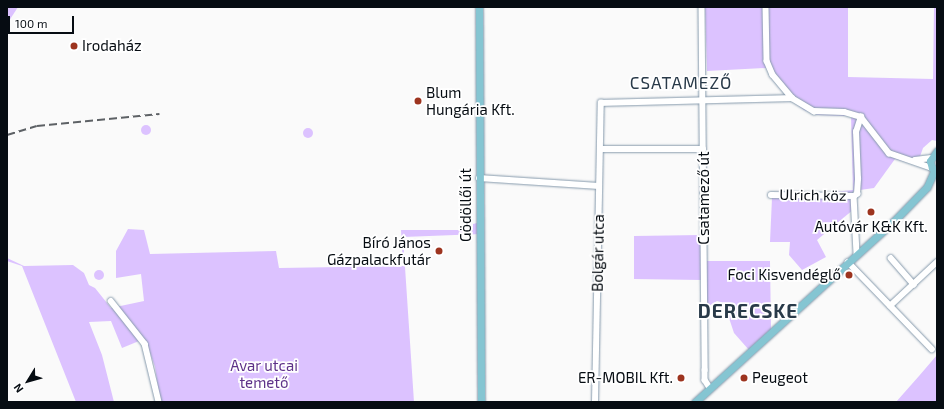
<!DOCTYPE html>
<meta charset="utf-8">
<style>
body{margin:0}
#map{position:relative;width:944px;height:409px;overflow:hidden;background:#fafafa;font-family:"Exo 2",sans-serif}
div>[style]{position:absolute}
.green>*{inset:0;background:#dcc2ff}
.round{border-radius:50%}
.roads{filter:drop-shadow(0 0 1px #869aac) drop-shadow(0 0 1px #869aac)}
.minor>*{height:5.5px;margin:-2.75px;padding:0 2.75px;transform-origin:2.75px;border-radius:2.75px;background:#fff}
.major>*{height:7px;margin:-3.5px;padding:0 3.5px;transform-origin:3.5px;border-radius:3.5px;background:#85c5d2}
.rail>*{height:1.5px;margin-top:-0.75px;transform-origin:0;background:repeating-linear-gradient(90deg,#5d6165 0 8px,transparent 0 12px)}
.dots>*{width:11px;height:11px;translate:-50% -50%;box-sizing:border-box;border:2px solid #fff;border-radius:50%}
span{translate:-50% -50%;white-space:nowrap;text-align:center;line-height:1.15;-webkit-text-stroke:3.5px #fff;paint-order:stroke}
.poi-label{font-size:15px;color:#060c12}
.left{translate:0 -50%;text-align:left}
.right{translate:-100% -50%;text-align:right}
.street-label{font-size:15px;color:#060c12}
.park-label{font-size:15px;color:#5e3289}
.quarter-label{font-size:17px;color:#293a49;letter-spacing:1px}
.district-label{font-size:19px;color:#293a49;font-weight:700;letter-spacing:1px}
.frame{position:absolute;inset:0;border:8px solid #060c12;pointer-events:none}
.north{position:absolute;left:8px;top:361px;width:40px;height:40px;-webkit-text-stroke:3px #fff;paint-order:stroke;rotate:233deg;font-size:11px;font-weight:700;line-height:16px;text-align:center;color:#060c12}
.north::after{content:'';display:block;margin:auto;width:14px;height:18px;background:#060c12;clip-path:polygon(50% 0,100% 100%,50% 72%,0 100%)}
.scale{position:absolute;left:8px;top:16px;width:66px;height:18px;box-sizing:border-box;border:2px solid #060c12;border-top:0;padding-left:5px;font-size:12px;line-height:14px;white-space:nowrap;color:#060c12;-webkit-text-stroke:3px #fff;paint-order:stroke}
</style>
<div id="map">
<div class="green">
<div style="clip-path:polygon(9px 7px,18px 7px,7px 24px,7px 10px)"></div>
<div style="clip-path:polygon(705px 7px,848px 7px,848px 77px,933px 79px,934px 7px,937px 7px,937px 141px,932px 140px,923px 148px,917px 165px,895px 159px,874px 188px,853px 191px,854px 209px,817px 240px,826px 257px,802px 270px,789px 255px,790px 242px,770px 242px,772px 198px,853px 190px,851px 116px,818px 115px,804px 110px,786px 96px,766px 68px,707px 71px)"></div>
<div class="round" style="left:141px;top:125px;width:10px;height:10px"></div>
<div class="round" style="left:303px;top:128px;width:10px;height:10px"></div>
<div style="clip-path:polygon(481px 222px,481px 234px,403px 237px,414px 402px,160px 402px,155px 367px,147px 344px,139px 341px,122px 348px,111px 321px,89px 322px,102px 355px,114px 402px,76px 402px,22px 266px,7px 261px,7px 258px,24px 266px,73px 265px,84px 273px,89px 285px,95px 288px,111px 308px,144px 301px,141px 274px,116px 278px,116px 251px,128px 229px,144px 230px,150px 254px,276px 251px,279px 268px,403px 266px,401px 230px,473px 230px,473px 224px)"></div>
<div style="clip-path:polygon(701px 235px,703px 261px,770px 261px,771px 330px,749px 350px,734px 333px,724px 303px,717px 301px,702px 310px,702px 280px,634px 279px,634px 236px)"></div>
<div class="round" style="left:94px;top:270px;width:10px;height:10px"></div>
<div style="clip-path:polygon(937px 355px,937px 402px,896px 402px,919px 376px)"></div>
</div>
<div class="roads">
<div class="minor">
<div style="left:702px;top:7px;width:363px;rotate:89.5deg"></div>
<div style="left:705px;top:370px;width:10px;rotate:90deg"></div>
<div style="left:705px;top:380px;width:9px;rotate:58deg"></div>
<div style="left:766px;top:7px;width:54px;rotate:88.9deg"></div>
<div style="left:767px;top:61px;width:15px;rotate:67deg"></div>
<div style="left:773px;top:75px;width:30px;rotate:50deg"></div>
<div style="left:792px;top:98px;width:26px;rotate:31deg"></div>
<div style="left:814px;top:111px;width:30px;rotate:2deg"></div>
<div style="left:844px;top:112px;width:18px;rotate:16deg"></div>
<div style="left:861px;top:117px;width:46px;rotate:52.1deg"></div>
<div style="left:889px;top:153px;width:46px;rotate:19.2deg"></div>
<div style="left:600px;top:149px;width:103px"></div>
<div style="left:915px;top:160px;width:16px;rotate:-7deg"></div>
<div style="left:479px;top:178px;width:120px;rotate:3.8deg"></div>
<div style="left:771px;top:195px;width:83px;rotate:0.7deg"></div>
<div style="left:854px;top:196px;width:4px;rotate:-34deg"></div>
<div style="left:857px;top:194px;width:15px;rotate:-86deg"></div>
<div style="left:858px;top:179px;width:47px;rotate:-92.4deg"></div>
<div style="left:856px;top:132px;width:16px;rotate:-72deg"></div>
<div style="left:854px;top:196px;width:58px;rotate:87deg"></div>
<div style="left:891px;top:258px;width:35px;rotate:49deg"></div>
<div style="left:848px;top:262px;width:121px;rotate:46deg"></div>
<div style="left:111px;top:301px;width:55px;rotate:51.7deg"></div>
<div style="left:145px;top:344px;width:60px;rotate:76.4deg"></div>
<div style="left:890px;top:306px;width:64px;rotate:-43.1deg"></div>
<div style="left:595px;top:402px;width:299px;rotate:-88.9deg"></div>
<div style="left:601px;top:103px;width:191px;rotate:-1.5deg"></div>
</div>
<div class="major">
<div style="left:479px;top:7px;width:395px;rotate:89.7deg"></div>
<div style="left:937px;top:151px;width:12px;rotate:125deg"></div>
<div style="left:930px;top:161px;width:7px;rotate:74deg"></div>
<div style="left:932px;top:168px;width:6px;rotate:39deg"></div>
<div style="left:695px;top:402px;width:269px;rotate:-42.3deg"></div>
<div style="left:894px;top:221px;width:47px;rotate:-45.9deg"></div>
<div style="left:927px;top:187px;width:17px;rotate:-66deg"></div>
</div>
</div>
<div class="rail">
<div style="left:7px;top:135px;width:31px;rotate:-17deg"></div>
<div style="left:37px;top:126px;width:123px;rotate:-5.6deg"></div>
</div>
<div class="dots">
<div style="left:74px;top:46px;background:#9d341f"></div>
<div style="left:418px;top:101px;background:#9d341f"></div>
<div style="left:871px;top:212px;background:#9d341f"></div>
<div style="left:439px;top:251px;background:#9d341f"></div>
<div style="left:849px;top:275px;background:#9d341f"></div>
<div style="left:681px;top:378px;background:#9d341f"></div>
<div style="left:744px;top:378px;background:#9d341f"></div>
</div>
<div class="poi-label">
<span class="left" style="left:82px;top:46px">Irodaház</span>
<span class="left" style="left:426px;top:101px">Blum<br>Hungária Kft.</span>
<span style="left:871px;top:227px">Autóvár K&amp;K Kft.</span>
<span class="right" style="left:431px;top:251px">Bíró János<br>Gázpalackfutár</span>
<span class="right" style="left:841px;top:275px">Foci Kisvendéglő</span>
<span class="right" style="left:673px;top:378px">ER-MOBIL Kft.</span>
<span class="left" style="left:752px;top:378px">Peugeot</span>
</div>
<div class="street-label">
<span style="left:813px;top:195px;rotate:1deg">Ulrich köz</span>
<span style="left:704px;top:198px;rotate:-90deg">Csatamező út</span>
<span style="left:466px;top:205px;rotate:-90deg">Gödöllői út</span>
<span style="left:598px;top:253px;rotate:-89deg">Bolgár utca</span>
</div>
<div class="park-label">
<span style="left:264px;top:374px">Avar utcai<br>temető</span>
</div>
<div class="quarter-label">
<span style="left:681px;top:83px">CSATAMEZŐ</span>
</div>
<div class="district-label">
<span style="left:748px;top:311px">DERECSKE</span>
</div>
<div class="frame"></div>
<div class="north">N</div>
<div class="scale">100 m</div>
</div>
